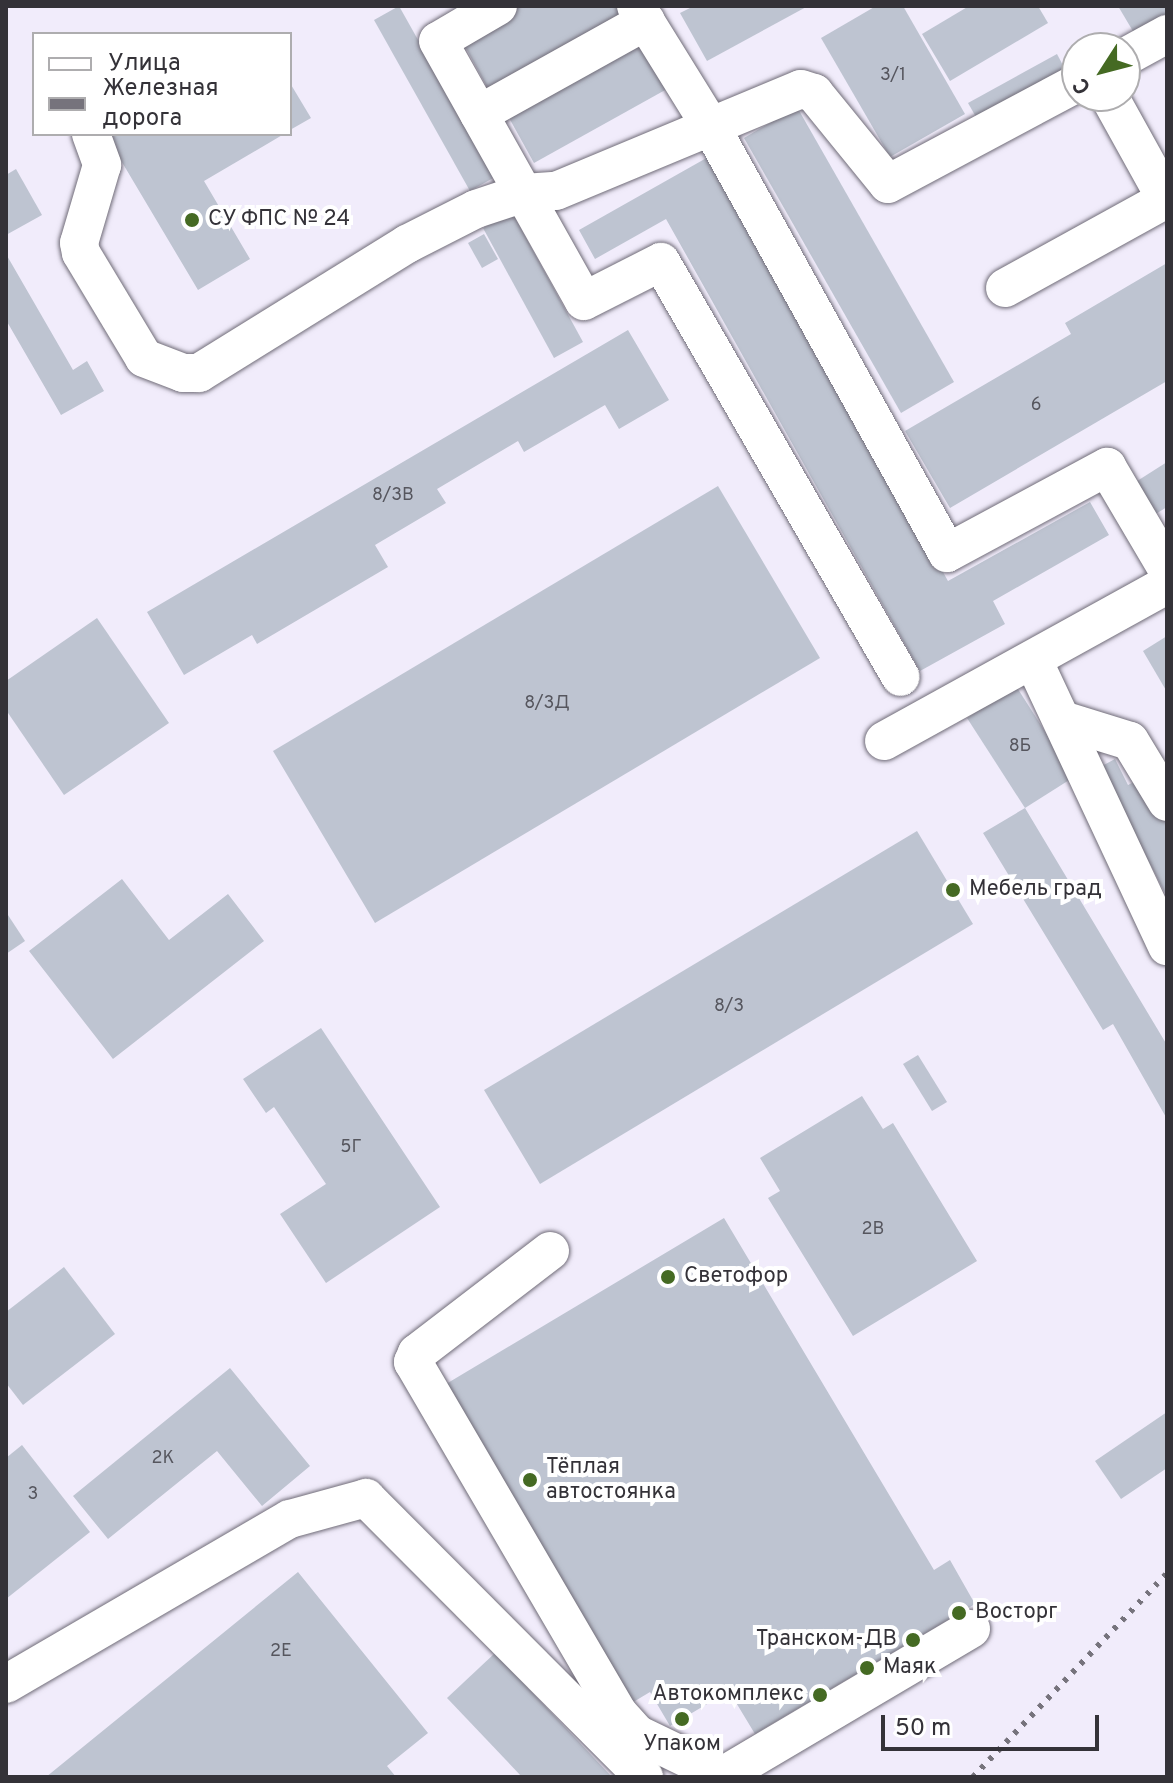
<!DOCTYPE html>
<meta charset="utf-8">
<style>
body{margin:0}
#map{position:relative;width:1173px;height:1783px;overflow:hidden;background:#f1ecfb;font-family:Overpass,sans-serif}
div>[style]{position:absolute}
.building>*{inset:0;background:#bec4d1}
.roads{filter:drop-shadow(0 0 2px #706c78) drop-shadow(0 0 2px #706c78)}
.minor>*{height:38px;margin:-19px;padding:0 19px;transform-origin:19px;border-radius:19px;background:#fff}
.rail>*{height:6px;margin-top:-3px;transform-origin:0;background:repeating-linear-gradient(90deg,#76737c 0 4px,transparent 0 12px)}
.dots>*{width:22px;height:22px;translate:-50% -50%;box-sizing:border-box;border:4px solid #fff;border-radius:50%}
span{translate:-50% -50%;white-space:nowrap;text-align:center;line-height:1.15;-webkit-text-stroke:8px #fff;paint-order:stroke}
.number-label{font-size:18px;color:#56565e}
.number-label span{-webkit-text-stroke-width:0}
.poi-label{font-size:22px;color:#343238}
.left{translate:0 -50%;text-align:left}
.right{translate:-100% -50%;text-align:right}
.frame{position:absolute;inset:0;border:8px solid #343238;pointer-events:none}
.legend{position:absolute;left:32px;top:32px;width:260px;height:104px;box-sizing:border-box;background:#fff;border:2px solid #aeadaf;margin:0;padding:10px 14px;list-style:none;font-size:24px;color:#343238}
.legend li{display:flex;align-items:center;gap:16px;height:40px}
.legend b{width:40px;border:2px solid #aeadaf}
.north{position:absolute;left:1061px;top:32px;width:80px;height:80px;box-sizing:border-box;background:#fff;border:2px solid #aeadaf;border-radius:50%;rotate:234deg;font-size:22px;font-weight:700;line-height:32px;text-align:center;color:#343238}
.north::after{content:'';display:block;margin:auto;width:28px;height:36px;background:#456a23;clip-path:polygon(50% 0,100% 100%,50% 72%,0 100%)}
.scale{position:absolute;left:881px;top:1715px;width:218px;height:36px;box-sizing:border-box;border:4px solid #343238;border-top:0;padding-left:10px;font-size:24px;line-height:28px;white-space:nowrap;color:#343238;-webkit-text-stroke:6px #fff;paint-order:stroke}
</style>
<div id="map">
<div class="building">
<div style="clip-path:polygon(399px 6px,495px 177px,470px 191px,374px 20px)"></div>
<div style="clip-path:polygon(521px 6px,621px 6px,624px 13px,488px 89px,461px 39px)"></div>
<div style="clip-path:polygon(694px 6px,808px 6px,707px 61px,680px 13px)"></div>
<div style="clip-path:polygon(876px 6px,903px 6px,965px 114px,890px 157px,821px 38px)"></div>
<div style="clip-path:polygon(969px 6px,1038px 6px,1048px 23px,950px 81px,922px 34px)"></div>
<div style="clip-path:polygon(1118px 6px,1167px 6px,1167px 20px,1137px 38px)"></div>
<div style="clip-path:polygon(640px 42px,667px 89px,534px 163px,508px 116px)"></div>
<div style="clip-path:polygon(1057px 54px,1068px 75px,980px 124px,968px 103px)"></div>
<div style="clip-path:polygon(290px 83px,311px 118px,290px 130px)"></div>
<div style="clip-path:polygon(797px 107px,954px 382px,901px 413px,744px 138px)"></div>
<div style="clip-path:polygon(112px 134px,284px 134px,204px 181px,250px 259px,198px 290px,107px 137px)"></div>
<div style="clip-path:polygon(710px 156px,948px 581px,1090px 502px,1109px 535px,993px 601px,1005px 624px,920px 671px,666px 219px,595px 259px,579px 230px)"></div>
<div style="clip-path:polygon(16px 169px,42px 215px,6px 235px,6px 175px)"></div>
<div style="clip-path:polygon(512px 212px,583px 342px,554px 358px,483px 228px)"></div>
<div style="clip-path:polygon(484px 234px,498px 259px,482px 268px,468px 243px)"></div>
<div style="clip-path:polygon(6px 254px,73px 370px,87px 361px,104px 391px,61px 415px,6px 320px)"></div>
<div style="clip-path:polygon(1167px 263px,1167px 381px,950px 508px,905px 431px,1071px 334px,1065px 323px)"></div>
<div style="clip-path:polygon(628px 330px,669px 400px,619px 429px,605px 405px,524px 452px,518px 441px,437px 489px,446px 503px,375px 545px,388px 567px,257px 644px,252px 635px,184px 675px,147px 612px)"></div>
<div style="clip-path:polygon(1167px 462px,1167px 507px,1154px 515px,1134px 483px)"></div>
<div style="clip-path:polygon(718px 486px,820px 658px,375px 923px,273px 751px)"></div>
<div style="clip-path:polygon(97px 618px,169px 723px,64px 795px,6px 710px,6px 681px)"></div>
<div style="clip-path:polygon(1167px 636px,1167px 692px,1143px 651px)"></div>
<div style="clip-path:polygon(1016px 686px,1074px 777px,1025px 808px,967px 718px)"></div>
<div style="clip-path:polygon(1115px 759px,1128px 785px,1142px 778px,1167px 825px,1167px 897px,1100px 767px)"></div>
<div style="clip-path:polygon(1025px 808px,1167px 1045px,1167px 1119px,1113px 1024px,1103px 1030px,983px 833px)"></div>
<div style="clip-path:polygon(917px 831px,973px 924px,540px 1184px,484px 1090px)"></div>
<div style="clip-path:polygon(122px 879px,169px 940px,228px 894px,264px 941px,113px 1059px,29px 951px)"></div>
<div style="clip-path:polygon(6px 912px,25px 941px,6px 954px)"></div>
<div style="clip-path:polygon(321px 1028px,440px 1207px,326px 1283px,280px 1214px,326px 1184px,274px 1107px,266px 1113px,243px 1079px)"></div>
<div style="clip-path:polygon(918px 1055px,947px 1102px,932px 1111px,903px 1064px)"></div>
<div style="clip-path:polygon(862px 1096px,883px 1129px,893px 1123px,977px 1261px,853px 1336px,768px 1198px,780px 1191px,760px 1158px)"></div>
<div style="clip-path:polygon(724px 1218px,934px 1570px,950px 1560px,975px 1604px,755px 1734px,729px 1691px,670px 1726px,650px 1692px,630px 1704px,441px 1387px)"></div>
<div style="clip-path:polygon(64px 1267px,115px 1334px,23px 1405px,6px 1383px,6px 1312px)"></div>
<div style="clip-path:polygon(230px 1368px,310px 1466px,262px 1506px,217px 1451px,108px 1539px,73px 1496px)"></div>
<div style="clip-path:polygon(1167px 1412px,1167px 1468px,1121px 1499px,1095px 1461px)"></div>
<div style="clip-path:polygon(22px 1445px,90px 1532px,6px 1599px,6px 1458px)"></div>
<div style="clip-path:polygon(298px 1572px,428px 1733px,387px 1766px,396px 1777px,46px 1777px)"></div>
<div style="clip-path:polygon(495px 1653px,612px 1777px,522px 1777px,447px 1698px)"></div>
</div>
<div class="roads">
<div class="minor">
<div style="left:498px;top:6px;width:69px;rotate:149.7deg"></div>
<div style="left:438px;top:41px;width:298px;rotate:60.7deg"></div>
<div style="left:584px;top:301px;width:86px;rotate:-26.9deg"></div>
<div style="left:661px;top:262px;width:479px;rotate:60deg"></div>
<div style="left:636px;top:6px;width:142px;rotate:58.2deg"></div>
<div style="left:711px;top:127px;width:487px;rotate:61deg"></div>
<div style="left:947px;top:553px;width:182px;rotate:-28.3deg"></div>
<div style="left:1107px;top:467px;width:118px;rotate:59.5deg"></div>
<div style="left:1125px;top:57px;width:48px;rotate:-28.7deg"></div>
<div style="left:479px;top:114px;width:191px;rotate:-29.1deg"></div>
<div style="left:91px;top:134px;width:33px;rotate:70deg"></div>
<div style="left:102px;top:165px;width:81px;rotate:106.4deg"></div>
<div style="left:79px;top:243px;width:10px;rotate:79deg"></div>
<div style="left:81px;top:253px;width:122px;rotate:59deg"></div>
<div style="left:144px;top:358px;width:42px;rotate:21deg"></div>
<div style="left:183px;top:373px;width:16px"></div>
<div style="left:199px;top:373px;width:245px;rotate:-31.8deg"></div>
<div style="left:407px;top:244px;width:77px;rotate:-26.9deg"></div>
<div style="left:476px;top:209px;width:51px;rotate:-18.4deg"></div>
<div style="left:524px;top:193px;width:32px;rotate:-4deg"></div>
<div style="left:556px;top:191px;width:265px;rotate:-22.6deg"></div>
<div style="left:801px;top:89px;width:14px;rotate:17deg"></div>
<div style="left:814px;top:93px;width:117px;rotate:50.9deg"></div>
<div style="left:888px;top:184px;width:214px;rotate:-28.1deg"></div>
<div style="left:1005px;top:288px;width:184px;rotate:-28.9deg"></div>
<div style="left:1166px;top:199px;width:118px;rotate:-119deg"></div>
<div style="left:1034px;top:662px;width:314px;rotate:64.9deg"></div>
<div style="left:1062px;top:720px;width:71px;rotate:17.2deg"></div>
<div style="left:1130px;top:741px;width:71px;rotate:58.8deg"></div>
<div style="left:884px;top:741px;width:323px;rotate:-28.9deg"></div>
<div style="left:550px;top:1251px;width:168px;rotate:142.5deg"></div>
<div style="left:417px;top:1353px;width:10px;rotate:114deg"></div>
<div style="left:413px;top:1362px;width:406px;rotate:59.7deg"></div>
<div style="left:618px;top:1713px;width:28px;rotate:48deg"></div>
<div style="left:637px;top:1734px;width:99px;rotate:25.8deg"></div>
<div style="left:6px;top:1684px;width:328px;rotate:-30.2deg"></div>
<div style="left:290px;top:1519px;width:79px;rotate:-15.4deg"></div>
<div style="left:366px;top:1498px;width:394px;rotate:45.1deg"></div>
<div style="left:724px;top:1775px;width:287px;rotate:-30.6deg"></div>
</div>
</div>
<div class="rail">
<div style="left:973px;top:1777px;width:282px;rotate:-46.4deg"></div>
</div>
<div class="dots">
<div style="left:192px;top:220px;background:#456a23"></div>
<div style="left:953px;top:890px;background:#456a23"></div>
<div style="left:668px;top:1277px;background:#456a23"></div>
<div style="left:530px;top:1480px;background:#456a23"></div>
<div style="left:959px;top:1613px;background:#456a23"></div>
<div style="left:913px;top:1640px;background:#456a23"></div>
<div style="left:867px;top:1668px;background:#456a23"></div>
<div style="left:820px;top:1695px;background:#456a23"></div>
<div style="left:682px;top:1719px;background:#456a23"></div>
</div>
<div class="number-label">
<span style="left:893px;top:76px">3/1</span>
<span style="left:1036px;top:406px">6</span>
<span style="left:393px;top:496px">8/3В</span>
<span style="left:547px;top:704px">8/3Д</span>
<span style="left:1020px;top:747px">8Б</span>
<span style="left:729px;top:1007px">8/3</span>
<span style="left:351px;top:1148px">5Г</span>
<span style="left:873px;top:1230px">2В</span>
<span style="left:163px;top:1459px">2К</span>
<span style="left:33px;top:1495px">3</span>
<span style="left:281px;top:1652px">2Е</span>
</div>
<div class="poi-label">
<span class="left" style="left:208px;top:220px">СУ ФПС № 24</span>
<span class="left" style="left:969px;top:890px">Мебель град</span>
<span class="left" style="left:684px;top:1277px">Светофор</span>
<span class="left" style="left:546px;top:1480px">Тёплая<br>автостоянка</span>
<span class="left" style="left:975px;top:1613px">Восторг</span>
<span class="right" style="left:897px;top:1640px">Транском-ДВ</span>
<span class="left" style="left:883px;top:1668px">Маяк</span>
<span class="right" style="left:804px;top:1695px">Автокомплекс</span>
<span style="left:682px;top:1745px">Упаком</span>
</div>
<div class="frame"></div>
<ul class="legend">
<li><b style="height:10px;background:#fff"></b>Улица</li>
<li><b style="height:10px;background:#76737c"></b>Железная дорога</li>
</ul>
<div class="north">С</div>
<div class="scale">50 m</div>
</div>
